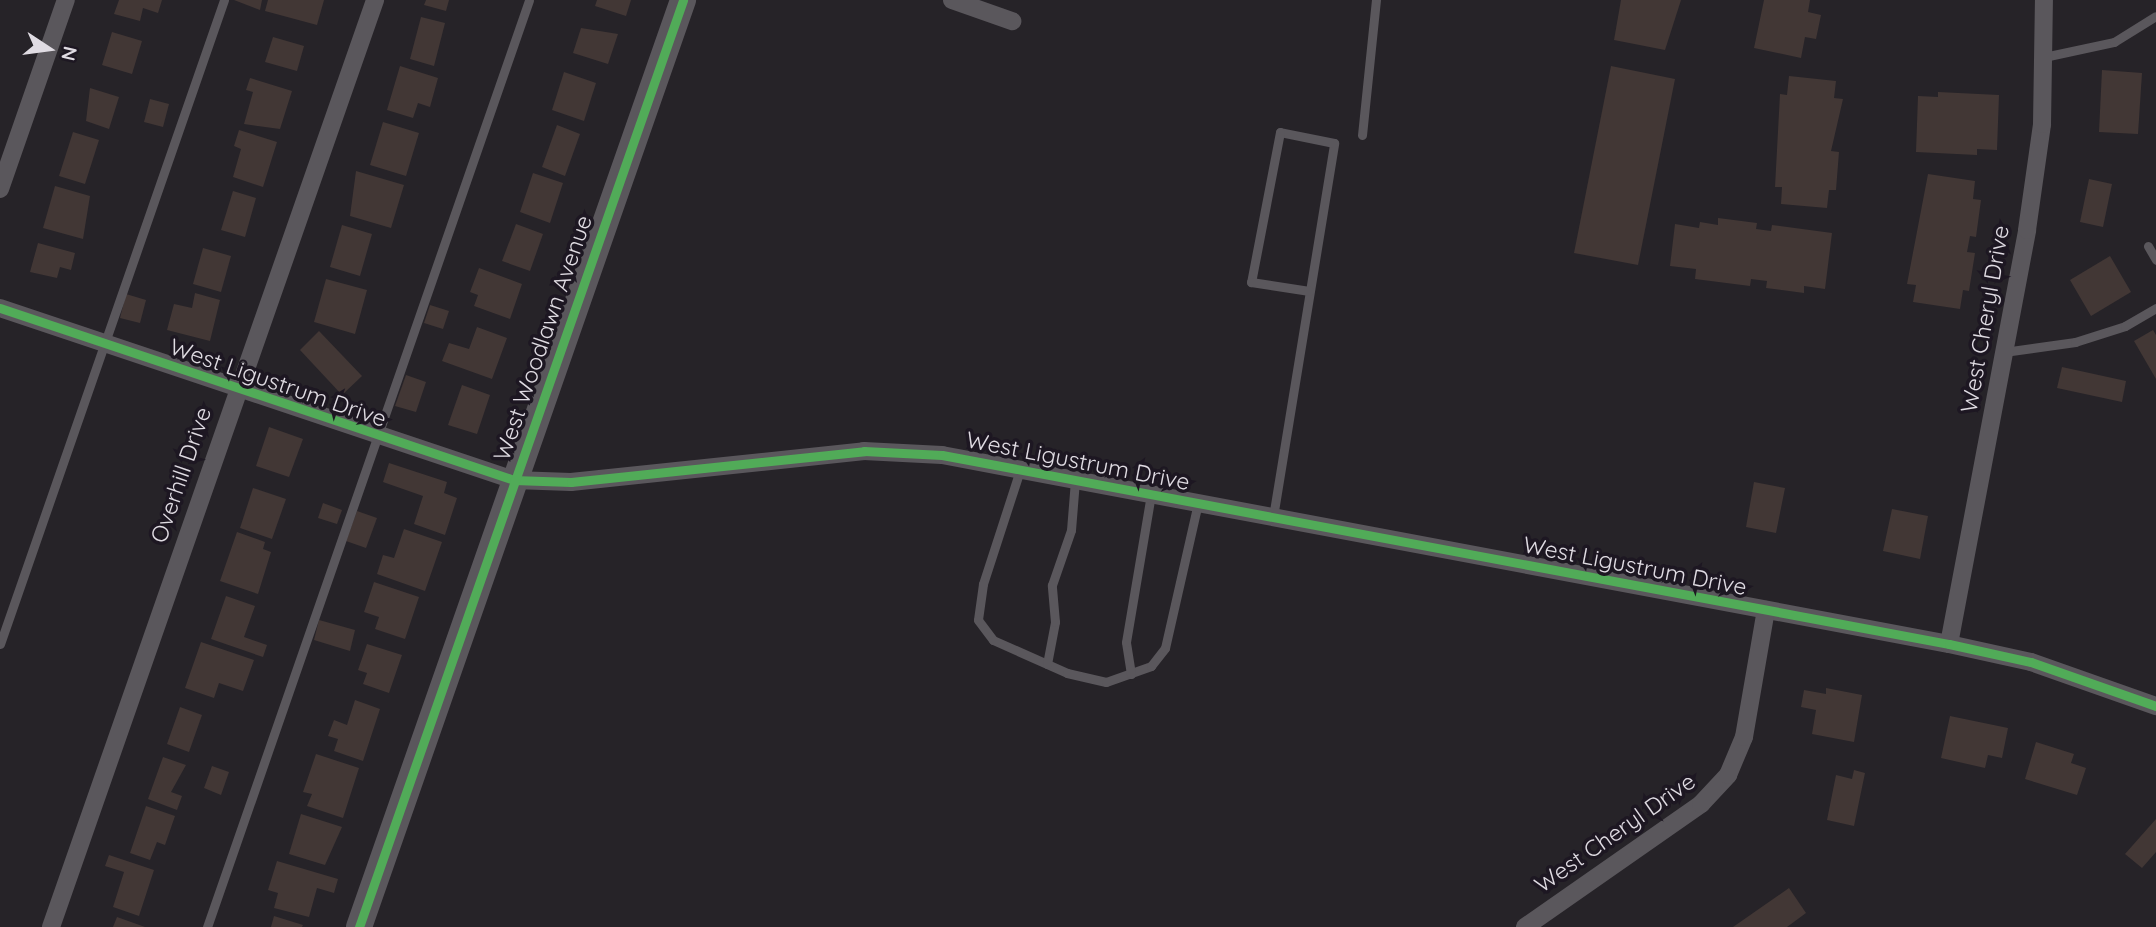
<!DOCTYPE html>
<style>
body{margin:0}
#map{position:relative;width:2156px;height:927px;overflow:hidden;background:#262328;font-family:Quicksand,sans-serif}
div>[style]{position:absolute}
.building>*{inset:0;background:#423735}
.lane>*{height:9px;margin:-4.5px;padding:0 4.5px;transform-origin:4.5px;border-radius:4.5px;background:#5a575c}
.street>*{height:18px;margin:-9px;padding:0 9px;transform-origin:9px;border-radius:9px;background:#5a575c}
.secondary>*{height:26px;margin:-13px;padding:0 13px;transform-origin:13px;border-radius:13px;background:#5a575c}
.cycleway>*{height:9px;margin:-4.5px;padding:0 4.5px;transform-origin:4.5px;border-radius:4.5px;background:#51ab58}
span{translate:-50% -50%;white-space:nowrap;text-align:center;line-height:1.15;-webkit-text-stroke:7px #1d1722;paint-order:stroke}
.street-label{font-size:23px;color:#e0dce3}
.north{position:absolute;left:14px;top:14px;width:70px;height:70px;-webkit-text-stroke:5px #1d1722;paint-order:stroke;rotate:103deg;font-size:19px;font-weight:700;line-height:28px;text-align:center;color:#e0dce3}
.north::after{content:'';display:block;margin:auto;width:24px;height:32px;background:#e0dce3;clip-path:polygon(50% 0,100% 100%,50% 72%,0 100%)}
</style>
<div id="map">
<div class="building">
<div style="clip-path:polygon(119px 0,162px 0,158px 13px,143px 8px,140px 21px,114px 14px)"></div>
<div style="clip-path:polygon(234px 0,262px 0,260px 10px)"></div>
<div style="clip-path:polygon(268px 0,324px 0,317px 25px,265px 11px)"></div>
<div style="clip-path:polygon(426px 0,449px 0,446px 11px,424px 5px)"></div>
<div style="clip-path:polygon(597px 0,631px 0,626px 16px,595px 6px)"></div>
<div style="clip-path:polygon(1621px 0,1681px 0,1665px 50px,1614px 40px)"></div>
<div style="clip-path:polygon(1764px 0,1810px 0,1808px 12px,1821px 15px,1816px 39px,1805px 37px,1801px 58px,1754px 48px)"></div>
<div style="clip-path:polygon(421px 17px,445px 23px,434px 66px,410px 59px)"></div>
<div style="clip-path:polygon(581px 28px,618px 34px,608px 64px,573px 53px)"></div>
<div style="clip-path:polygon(112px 32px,142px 41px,132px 74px,102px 65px)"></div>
<div style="clip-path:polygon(273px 37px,304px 46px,297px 71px,265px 62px)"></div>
<div style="clip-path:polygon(400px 66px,438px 78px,430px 107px,418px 103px,413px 118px,387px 110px)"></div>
<div style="clip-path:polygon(1611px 66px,1675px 79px,1638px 265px,1574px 253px)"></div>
<div style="clip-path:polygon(2102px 70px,2142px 73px,2138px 134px,2099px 132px)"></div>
<div style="clip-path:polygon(564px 72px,596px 83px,584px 121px,552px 110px)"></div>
<div style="clip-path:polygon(1789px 76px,1836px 81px,1834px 98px,1843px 99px,1831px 151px,1839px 152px,1836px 190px,1829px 190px,1827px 208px,1781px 204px,1782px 187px,1775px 187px,1780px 94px,1787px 95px)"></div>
<div style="clip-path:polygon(250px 78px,292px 91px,280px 129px,244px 124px,253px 92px,246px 90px)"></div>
<div style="clip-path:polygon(90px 88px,119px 97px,109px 129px,86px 121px)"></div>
<div style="clip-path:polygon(1938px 92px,1999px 95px,1997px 150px,1977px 149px,1977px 155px,1916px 152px,1918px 96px,1938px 97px)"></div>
<div style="clip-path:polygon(150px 99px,169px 104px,163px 127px,144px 122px)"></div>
<div style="clip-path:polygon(383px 122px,419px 133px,406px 176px,370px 165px)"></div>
<div style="clip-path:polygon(557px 125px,580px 134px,565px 176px,542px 167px)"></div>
<div style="clip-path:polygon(239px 130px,277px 142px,263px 187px,233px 177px,241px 149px,234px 146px)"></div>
<div style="clip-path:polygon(73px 132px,99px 140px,85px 184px,59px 176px)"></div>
<div style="clip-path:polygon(356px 171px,404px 185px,391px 228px,350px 216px)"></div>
<div style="clip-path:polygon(533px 173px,563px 183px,550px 223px,520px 212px)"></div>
<div style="clip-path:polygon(1928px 174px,1975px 181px,1973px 199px,1981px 200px,1976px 237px,1970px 236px,1967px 252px,1975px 253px,1969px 291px,1963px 290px,1960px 309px,1913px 302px,1916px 285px,1907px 284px)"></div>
<div style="clip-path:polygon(2089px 179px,2112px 184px,2103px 227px,2080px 222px)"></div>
<div style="clip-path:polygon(55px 186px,90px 196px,83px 239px,43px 228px)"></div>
<div style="clip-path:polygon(233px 191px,256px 198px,245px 237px,221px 230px)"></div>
<div style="clip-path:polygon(1718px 218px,1757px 223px,1756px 229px,1771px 231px,1772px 225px,1832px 233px,1825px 289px,1804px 286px,1804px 293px,1766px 288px,1767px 281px,1751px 279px,1750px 286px,1695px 279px,1696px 269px,1670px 266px,1675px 224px,1699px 228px,1700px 222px,1718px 225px)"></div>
<div style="clip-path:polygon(516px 224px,543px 234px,530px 271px,502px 261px)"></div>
<div style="clip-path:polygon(342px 225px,372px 234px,360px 276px,330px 267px)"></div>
<div style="clip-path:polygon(38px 243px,75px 253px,71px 270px,60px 267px,57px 278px,30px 272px)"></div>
<div style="clip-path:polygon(203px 248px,231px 256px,221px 292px,193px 284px)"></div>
<div style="clip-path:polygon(2110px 256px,2131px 292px,2091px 316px,2070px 280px)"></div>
<div style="clip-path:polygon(479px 268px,522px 284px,510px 319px,474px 306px,478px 295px,470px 292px)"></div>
<div style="clip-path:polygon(326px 279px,367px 290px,355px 334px,314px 322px)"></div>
<div style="clip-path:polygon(195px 293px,220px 300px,210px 341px,167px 330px,174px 304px,192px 308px)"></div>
<div style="clip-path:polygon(126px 294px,146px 300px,140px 323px,120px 318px)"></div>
<div style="clip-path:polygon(430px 305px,449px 311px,443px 329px,424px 323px)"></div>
<div style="clip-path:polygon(477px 327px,507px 338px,492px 379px,442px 361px,449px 343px,469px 349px)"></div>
<div style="clip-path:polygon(2153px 330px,2156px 335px,2156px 379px,2134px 341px)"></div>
<div style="clip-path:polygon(319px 331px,362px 376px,342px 395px,300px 350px)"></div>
<div style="clip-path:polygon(2062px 367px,2126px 381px,2122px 402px,2057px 388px)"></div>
<div style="clip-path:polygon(406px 375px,426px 382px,416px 412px,395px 406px)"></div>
<div style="clip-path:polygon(462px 385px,490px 395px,477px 434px,448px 425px)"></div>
<div style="clip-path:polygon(269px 427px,303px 439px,289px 477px,256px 466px)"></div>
<div style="clip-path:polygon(389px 463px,447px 482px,444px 493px,457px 498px,445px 535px,414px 524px,423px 496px,383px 482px)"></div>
<div style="clip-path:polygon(1754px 482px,1785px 488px,1776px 533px,1746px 527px)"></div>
<div style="clip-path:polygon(253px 488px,286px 499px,272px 539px,240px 528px)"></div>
<div style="clip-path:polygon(323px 503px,342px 510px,337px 524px,318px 518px)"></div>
<div style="clip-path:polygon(1892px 509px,1928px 516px,1920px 559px,1883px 551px)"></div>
<div style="clip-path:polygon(357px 511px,377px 518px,366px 548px,346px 541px)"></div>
<div style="clip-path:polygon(404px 529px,442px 542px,425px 591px,377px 574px,383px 555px,394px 558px)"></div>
<div style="clip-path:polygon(237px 532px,265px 542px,263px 549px,271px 552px,258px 594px,220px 581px)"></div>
<div style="clip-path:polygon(374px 582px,419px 597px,405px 639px,375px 629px,379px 617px,364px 612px)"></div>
<div style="clip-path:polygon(226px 596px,255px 606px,244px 637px,267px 645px,263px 657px,211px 639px)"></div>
<div style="clip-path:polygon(319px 620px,355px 630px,350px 651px,314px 640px)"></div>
<div style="clip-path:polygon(201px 642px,254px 660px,243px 691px,219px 683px,214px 698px,185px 688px)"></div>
<div style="clip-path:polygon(367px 644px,402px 655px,389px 693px,363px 684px,367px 673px,358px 670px)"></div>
<div style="clip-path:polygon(1826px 688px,1862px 695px,1854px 742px,1812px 734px,1816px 710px,1801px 707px,1804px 690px,1826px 694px)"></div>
<div style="clip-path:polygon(355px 700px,380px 709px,363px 761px,334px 751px,338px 739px,328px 736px,334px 720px,347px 725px)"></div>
<div style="clip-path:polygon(180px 707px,202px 715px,189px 752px,167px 744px)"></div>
<div style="clip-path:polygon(1950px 716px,2008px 728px,2002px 758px,1988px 755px,1985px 768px,1941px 758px)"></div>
<div style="clip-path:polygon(2036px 742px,2074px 754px,2071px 763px,2086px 768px,2077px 795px,2025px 779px)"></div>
<div style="clip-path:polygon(316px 754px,359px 768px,343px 818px,307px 806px,312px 794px,303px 792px)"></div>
<div style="clip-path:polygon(163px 757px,186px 765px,171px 792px,182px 796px,177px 810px,148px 799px)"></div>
<div style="clip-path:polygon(212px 766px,229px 772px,221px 795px,204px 788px)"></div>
<div style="clip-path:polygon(1854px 770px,1865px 773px,1854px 826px,1827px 820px,1836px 775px,1852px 779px)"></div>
<div style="clip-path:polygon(146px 806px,175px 816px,165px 845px,157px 842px,150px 860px,130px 853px)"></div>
<div style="clip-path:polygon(301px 814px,342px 827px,325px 865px,289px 854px)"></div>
<div style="clip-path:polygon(2156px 819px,2156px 852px,2142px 868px,2125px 854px)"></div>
<div style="clip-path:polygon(109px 855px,154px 870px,139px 916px,113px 907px,124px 872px,105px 866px)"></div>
<div style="clip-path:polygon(277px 861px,338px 879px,334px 893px,317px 888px,309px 917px,274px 908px,278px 893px,268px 890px)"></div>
<div style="clip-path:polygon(1789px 888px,1806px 913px,1787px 927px,1733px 927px)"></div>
<div style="clip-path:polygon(274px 916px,303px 925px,302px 927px,271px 927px)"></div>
<div style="clip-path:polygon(117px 917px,145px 927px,113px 927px)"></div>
</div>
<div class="lane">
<div style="left:2044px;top:57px;width:72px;rotate:-12.1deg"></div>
<div style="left:2114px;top:42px;width:49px;rotate:-31.8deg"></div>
<div style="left:1362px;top:135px;width:136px;rotate:-84.1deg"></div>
<div style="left:2148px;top:246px;width:16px;rotate:60deg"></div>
<div style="left:2004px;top:352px;width:72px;rotate:-8deg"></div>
<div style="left:2075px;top:342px;width:52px;rotate:-17.7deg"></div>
<div style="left:2125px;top:326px;width:36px;rotate:-30deg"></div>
<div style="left:1020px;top:470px;width:120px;rotate:108deg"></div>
<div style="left:983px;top:584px;width:36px;rotate:98deg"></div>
<div style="left:978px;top:620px;width:25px;rotate:53deg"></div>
<div style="left:993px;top:640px;width:81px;rotate:24deg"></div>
<div style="left:1067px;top:673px;width:40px;rotate:13deg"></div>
<div style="left:1106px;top:682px;width:48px;rotate:-19.6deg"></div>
<div style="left:1151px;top:666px;width:23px;rotate:-52deg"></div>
<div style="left:1165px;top:648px;width:149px;rotate:-77.2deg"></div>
<div style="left:1273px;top:517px;width:379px;rotate:-80.7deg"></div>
<div style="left:1334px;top:143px;width:55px;rotate:-168.5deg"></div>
<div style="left:1280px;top:132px;width:153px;rotate:100.9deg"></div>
<div style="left:1251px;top:282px;width:59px;rotate:8.8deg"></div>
<div style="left:0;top:644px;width:682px;rotate:-70.82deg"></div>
<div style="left:1047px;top:664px;width:43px;rotate:-79.2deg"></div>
<div style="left:1055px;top:622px;width:37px;rotate:-95deg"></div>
<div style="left:1052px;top:585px;width:58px;rotate:-70.9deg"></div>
<div style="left:1071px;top:530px;width:50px;rotate:-85.4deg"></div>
<div style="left:1131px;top:674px;width:32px;rotate:-99deg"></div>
<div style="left:1126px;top:642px;width:150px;rotate:-80.4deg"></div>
<div style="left:207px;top:927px;width:981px;rotate:-70.84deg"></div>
</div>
<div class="street">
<div style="left:952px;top:0;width:64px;rotate:19.3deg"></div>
<div style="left:0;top:189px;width:200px;rotate:-70.8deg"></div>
<div style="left:0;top:308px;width:542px;rotate:18.5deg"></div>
<div style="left:514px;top:480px;width:57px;rotate:2deg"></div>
<div style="left:571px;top:482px;width:295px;rotate:-6deg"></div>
<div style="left:864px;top:451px;width:78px;rotate:2.9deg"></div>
<div style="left:942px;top:455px;width:1025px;rotate:10.63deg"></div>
<div style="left:1949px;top:644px;width:84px;rotate:12.4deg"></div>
<div style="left:2031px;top:662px;width:133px;rotate:19.4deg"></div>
<div style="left:1949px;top:644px;width:421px;rotate:-79.3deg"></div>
<div style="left:2027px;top:230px;width:107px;rotate:-81.9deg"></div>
<div style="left:2042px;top:124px;width:124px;rotate:-89.1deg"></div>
<div style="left:51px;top:927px;width:982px;rotate:-70.73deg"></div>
<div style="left:1525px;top:927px;width:215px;rotate:-34.9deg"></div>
<div style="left:1701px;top:804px;width:40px;rotate:-47deg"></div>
<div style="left:1728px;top:775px;width:41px;rotate:-67.2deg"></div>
<div style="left:1744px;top:737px;width:129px;rotate:-80.2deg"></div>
</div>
<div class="secondary">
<div style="left:359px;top:927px;width:982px;rotate:-70.73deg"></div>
</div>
<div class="cycleway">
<div style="left:0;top:308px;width:542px;rotate:18.5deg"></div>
<div style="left:514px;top:480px;width:57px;rotate:2deg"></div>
<div style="left:571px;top:482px;width:295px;rotate:-6deg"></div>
<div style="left:864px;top:451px;width:78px;rotate:2.9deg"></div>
<div style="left:942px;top:455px;width:1025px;rotate:10.63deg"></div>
<div style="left:1949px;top:644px;width:84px;rotate:12.4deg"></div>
<div style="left:2031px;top:662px;width:133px;rotate:19.4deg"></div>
<div style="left:359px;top:927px;width:982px;rotate:-70.73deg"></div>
</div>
<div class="street-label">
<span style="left:1985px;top:319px;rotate:-80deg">West Cheryl Drive</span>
<span style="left:543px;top:338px;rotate:-71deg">West Woodlawn Avenue</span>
<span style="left:278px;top:383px;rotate:19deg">West Ligustrum Drive</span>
<span style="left:1078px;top:461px;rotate:11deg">West Ligustrum Drive</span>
<span style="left:181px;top:475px;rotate:-71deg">Overhill Drive</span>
<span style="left:1635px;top:566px;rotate:11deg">West Ligustrum Drive</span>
<span style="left:1615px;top:833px;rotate:-35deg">West Cheryl Drive</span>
</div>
<div class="north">N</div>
</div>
